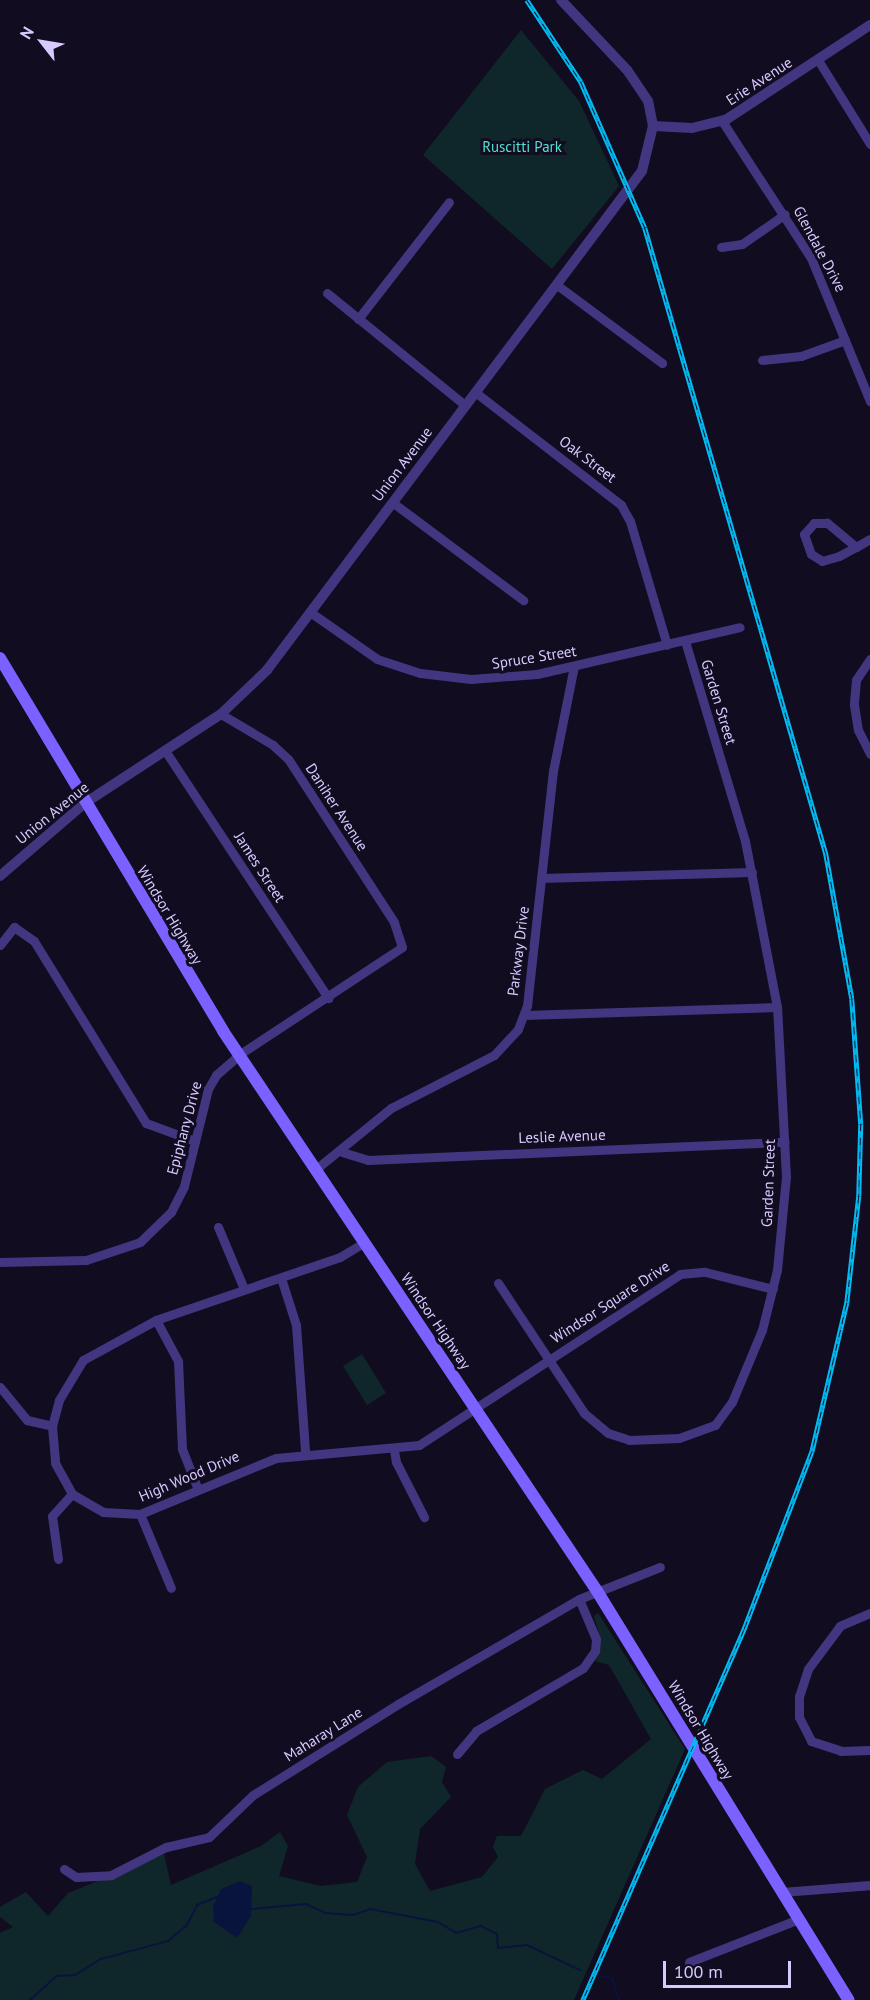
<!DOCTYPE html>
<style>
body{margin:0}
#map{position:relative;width:870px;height:2000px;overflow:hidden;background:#120c20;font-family:"PT Sans",sans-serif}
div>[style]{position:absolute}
.green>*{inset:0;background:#0f272a}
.water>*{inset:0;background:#08143d}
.stream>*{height:2px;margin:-1px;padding:0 1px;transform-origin:1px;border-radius:1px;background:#08143d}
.minor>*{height:9px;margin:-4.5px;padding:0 4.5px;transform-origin:4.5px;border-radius:4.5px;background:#423680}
.tertiary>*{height:10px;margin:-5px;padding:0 5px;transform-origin:5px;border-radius:5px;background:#423680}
.secondary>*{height:12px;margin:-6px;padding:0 6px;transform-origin:6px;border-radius:6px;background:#7b61ff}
.rail>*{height:4.5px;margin-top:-2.25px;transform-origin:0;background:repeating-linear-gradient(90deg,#120c20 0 7px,#00bcf5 0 14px);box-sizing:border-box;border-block:2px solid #00bcf5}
span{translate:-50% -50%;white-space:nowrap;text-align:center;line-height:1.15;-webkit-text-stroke:6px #120c20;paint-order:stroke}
.street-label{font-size:15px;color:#d8caff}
.park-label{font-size:15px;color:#54e1d1}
.north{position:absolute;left:12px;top:12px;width:60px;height:60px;-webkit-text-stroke:4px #120c20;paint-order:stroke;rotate:301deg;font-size:16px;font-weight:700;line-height:24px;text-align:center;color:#d8caff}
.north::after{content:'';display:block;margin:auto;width:21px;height:27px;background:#d8caff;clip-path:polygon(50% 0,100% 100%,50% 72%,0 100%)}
.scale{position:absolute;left:663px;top:1961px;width:128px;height:27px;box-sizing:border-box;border:3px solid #d8caff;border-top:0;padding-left:8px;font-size:18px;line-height:21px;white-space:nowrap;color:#d8caff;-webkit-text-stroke:4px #120c20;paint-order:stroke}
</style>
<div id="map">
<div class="green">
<div style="clip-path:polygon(521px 30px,579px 101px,619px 186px,552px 269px,423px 155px)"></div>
<div style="clip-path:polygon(362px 1354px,386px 1393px,367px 1405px,343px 1366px)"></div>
<div style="clip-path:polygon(598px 1613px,685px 1749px,574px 2000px,0 2000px,0 1933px,13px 1927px,0 1917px,0 1907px,26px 1892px,48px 1916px,68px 1893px,164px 1854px,171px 1885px,261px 1846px,280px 1832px,288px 1846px,279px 1876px,321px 1886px,357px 1882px,367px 1857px,347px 1815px,358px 1787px,387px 1762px,431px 1756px,446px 1767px,442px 1782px,451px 1797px,420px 1829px,415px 1864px,430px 1891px,482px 1877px,498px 1857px,493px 1847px,497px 1836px,521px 1836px,545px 1789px,583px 1770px,602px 1779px,651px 1739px,609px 1665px,595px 1661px,601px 1641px,594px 1616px)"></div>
</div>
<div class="water">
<div style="clip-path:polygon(240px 1881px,252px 1886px,251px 1916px,237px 1938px,214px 1922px,213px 1907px,221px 1889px)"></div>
</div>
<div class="stream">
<div style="left:251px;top:1909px;width:55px;rotate:-5.2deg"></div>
<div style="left:306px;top:1904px;width:21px;rotate:25deg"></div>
<div style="left:325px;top:1913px;width:28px;rotate:4deg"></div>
<div style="left:353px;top:1915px;width:18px;rotate:-19deg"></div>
<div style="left:370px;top:1909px;width:69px;rotate:10.8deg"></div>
<div style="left:438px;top:1922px;width:21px;rotate:31deg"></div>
<div style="left:456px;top:1933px;width:26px;rotate:-16deg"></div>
<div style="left:481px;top:1926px;width:18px;rotate:27deg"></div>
<div style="left:497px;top:1934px;width:14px;rotate:86deg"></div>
<div style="left:498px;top:1948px;width:29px;rotate:-6deg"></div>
<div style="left:527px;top:1945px;width:59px;rotate:25.3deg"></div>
<div style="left:601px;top:1976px;width:11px;rotate:10deg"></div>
<div style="left:612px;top:1978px;width:23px;rotate:72deg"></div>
<div style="left:30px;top:2000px;width:36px;rotate:-42deg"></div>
<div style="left:57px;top:1976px;width:18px;rotate:-3deg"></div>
<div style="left:75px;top:1975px;width:31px;rotate:-32deg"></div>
<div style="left:101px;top:1959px;width:69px;rotate:-15deg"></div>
<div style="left:168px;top:1941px;width:25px;rotate:-40deg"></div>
<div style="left:187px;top:1925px;width:22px;rotate:-63deg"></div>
<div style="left:197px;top:1905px;width:22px;rotate:-22deg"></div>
</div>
<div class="minor">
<div style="left:818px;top:60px;width:99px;rotate:58.2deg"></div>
<div style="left:722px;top:121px;width:163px;rotate:57deg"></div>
<div style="left:811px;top:258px;width:155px;rotate:67.6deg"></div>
<div style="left:721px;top:247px;width:21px;rotate:-8deg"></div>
<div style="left:742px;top:244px;width:52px;rotate:-34.9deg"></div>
<div style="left:557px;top:285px;width:131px;rotate:36.6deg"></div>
<div style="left:327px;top:293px;width:178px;rotate:39.1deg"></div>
<div style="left:358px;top:319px;width:148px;rotate:-52.1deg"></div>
<div style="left:762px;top:360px;width:39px;rotate:-6deg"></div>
<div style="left:801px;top:356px;width:47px;rotate:-20deg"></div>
<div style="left:475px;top:392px;width:185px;rotate:37.7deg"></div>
<div style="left:621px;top:505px;width:18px;rotate:61deg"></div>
<div style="left:630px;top:521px;width:129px;rotate:73.4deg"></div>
<div style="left:392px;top:502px;width:164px;rotate:36.8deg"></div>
<div style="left:856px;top:547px;width:38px;rotate:-140deg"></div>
<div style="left:827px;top:523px;width:13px;rotate:180deg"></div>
<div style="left:814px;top:523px;width:15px;rotate:132deg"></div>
<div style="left:804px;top:534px;width:21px;rotate:71deg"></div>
<div style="left:811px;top:554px;width:13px;rotate:32deg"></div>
<div style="left:822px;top:561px;width:18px;rotate:-16deg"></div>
<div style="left:839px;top:556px;width:19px;rotate:-28deg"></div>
<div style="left:856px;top:547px;width:16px;rotate:-30deg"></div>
<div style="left:310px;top:612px;width:82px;rotate:35deg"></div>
<div style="left:377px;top:659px;width:45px;rotate:18deg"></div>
<div style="left:420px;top:673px;width:51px;rotate:6.7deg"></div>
<div style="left:471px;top:679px;width:66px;rotate:-4.3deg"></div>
<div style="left:537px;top:674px;width:208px;rotate:-13deg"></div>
<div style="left:870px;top:659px;width:25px;rotate:124deg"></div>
<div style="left:856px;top:680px;width:25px;rotate:95deg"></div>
<div style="left:854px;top:705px;width:25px;rotate:81deg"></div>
<div style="left:858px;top:730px;width:27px;rotate:63deg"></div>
<div style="left:166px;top:752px;width:295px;rotate:56.6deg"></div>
<div style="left:541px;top:878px;width:211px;rotate:-1.6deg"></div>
<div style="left:0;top:945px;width:23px;rotate:-52deg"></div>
<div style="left:14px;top:927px;width:24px;rotate:35deg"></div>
<div style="left:34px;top:941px;width:214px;rotate:58.4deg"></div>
<div style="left:146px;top:1123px;width:52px;rotate:20.2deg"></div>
<div style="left:524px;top:1015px;width:253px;rotate:-1.8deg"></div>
<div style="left:342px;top:1152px;width:27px;rotate:17deg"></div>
<div style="left:368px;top:1160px;width:417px;rotate:-2.5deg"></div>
<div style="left:316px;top:1169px;width:97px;rotate:-39.1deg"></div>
<div style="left:391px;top:1108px;width:116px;rotate:-27.2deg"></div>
<div style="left:494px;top:1055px;width:35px;rotate:-47deg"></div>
<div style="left:518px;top:1029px;width:25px;rotate:-69deg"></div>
<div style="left:527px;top:1006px;width:236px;rotate:-83.7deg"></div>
<div style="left:553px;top:771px;width:107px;rotate:-78.7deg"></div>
<div style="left:218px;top:1227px;width:67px;rotate:67.2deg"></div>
<div style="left:365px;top:1242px;width:29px;rotate:149deg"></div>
<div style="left:340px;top:1257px;width:194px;rotate:161.1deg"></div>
<div style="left:156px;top:1320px;width:83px;rotate:151.3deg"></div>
<div style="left:83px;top:1360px;width:47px;rotate:121deg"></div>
<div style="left:59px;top:1400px;width:27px;rotate:105deg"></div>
<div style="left:52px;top:1426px;width:37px;rotate:85deg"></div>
<div style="left:55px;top:1463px;width:35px;rotate:61deg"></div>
<div style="left:72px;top:1494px;width:36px;rotate:30deg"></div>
<div style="left:103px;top:1512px;width:37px;rotate:3deg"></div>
<div style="left:140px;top:1514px;width:147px;rotate:-22.4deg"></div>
<div style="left:276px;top:1458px;width:144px;rotate:-5.2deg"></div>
<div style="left:419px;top:1445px;width:312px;rotate:-33.2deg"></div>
<div style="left:680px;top:1274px;width:25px;rotate:-5deg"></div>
<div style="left:705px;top:1272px;width:70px;rotate:14deg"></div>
<div style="left:0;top:1262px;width:86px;rotate:-1.3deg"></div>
<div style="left:86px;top:1260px;width:57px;rotate:-18.4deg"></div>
<div style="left:140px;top:1242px;width:43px;rotate:-44.1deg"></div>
<div style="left:171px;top:1212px;width:29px;rotate:-63deg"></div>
<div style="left:184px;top:1186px;width:100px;rotate:-76.1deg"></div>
<div style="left:208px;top:1089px;width:16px;rotate:-60deg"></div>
<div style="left:216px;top:1075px;width:32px;rotate:-41deg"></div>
<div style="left:240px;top:1054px;width:194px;rotate:-33.4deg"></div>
<div style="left:402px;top:947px;width:26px;rotate:-108deg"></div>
<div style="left:394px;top:922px;width:194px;rotate:-123deg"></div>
<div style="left:288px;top:759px;width:21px;rotate:-137deg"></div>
<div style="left:273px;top:745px;width:61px;rotate:-149.2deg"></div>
<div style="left:281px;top:1278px;width:49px;rotate:72.3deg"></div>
<div style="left:296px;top:1325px;width:127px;rotate:85.9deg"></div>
<div style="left:498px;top:1283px;width:156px;rotate:56.5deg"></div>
<div style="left:584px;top:1413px;width:31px;rotate:40deg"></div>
<div style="left:608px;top:1433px;width:22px;rotate:18deg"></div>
<div style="left:629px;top:1440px;width:50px;rotate:-2.3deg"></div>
<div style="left:679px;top:1438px;width:38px;rotate:-20deg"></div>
<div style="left:715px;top:1425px;width:29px;rotate:-54deg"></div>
<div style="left:732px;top:1402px;width:78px;rotate:-67.4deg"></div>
<div style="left:762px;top:1330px;width:62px;rotate:-76deg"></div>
<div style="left:777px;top:1270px;width:93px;rotate:-84.5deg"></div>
<div style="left:786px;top:1177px;width:170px;rotate:-93deg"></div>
<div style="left:777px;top:1007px;width:169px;rotate:-100.9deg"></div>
<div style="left:745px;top:841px;width:209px;rotate:-106.7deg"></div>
<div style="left:156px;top:1320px;width:47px;rotate:61.8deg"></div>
<div style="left:178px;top:1361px;width:88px;rotate:87.4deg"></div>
<div style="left:182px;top:1449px;width:41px;rotate:68.5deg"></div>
<div style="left:0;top:1387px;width:43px;rotate:50.7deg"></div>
<div style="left:27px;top:1420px;width:26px;rotate:13deg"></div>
<div style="left:394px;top:1450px;width:12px;rotate:81deg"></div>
<div style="left:396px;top:1462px;width:62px;rotate:63deg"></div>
<div style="left:140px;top:1514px;width:80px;rotate:67.3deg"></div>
<div style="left:58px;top:1559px;width:43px;rotate:-97.9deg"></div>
<div style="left:52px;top:1516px;width:30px;rotate:-48deg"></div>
<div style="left:870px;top:1613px;width:33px;rotate:157deg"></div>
<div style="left:840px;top:1626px;width:54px;rotate:126.7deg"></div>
<div style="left:808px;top:1669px;width:28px;rotate:108deg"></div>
<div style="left:799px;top:1696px;width:21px;rotate:90deg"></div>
<div style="left:799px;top:1717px;width:27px;rotate:63deg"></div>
<div style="left:811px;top:1741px;width:32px;rotate:18deg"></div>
<div style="left:841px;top:1751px;width:29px;rotate:-2deg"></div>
<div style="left:457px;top:1754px;width:30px;rotate:-50deg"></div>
<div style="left:476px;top:1731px;width:124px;rotate:-30.5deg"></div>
<div style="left:583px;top:1668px;width:21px;rotate:-55deg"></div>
<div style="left:595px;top:1651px;width:12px;rotate:-85deg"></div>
<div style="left:596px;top:1639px;width:43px;rotate:-113deg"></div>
<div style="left:64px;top:1869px;width:14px;rotate:34deg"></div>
<div style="left:76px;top:1877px;width:35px;rotate:-3deg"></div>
<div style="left:111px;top:1875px;width:62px;rotate:-27deg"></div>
<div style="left:166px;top:1847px;width:44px;rotate:-13.1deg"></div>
<div style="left:209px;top:1837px;width:61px;rotate:-43.7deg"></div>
<div style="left:253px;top:1795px;width:171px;rotate:-32.1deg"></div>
<div style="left:398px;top:1704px;width:209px;rotate:-30.1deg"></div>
<div style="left:579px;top:1599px;width:87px;rotate:-21.6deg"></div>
<div style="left:782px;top:1892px;width:88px;rotate:-4.5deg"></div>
<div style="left:689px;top:1962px;width:118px;rotate:-21.4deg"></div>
</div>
<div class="tertiary">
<div style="left:653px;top:126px;width:39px;rotate:3deg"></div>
<div style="left:692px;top:128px;width:36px;rotate:-14deg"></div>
<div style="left:727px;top:119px;width:171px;rotate:-33.3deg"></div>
<div style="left:0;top:876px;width:112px;rotate:-40.7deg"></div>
<div style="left:85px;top:803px;width:163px;rotate:-33.2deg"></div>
<div style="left:221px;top:714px;width:64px;rotate:-43.7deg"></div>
<div style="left:267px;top:670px;width:624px;rotate:-53.08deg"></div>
<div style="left:642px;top:171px;width:46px;rotate:-76.3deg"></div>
<div style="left:653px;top:126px;width:25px;rotate:-101deg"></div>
<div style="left:648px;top:101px;width:37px;rotate:-124deg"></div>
<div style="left:627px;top:70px;width:96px;rotate:-133.3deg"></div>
</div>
<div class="secondary">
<div style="left:0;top:658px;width:435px;rotate:59.1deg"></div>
<div style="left:223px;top:1031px;width:673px;rotate:56.26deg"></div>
<div style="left:597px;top:1591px;width:480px;rotate:58.4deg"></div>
</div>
<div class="rail">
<div style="left:527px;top:0;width:98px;rotate:56.6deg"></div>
<div style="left:581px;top:82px;width:159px;rotate:66.3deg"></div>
<div style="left:645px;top:228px;width:652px;rotate:73.87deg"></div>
<div style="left:826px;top:854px;width:147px;rotate:79.8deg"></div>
<div style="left:852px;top:999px;width:125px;rotate:85.9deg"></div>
<div style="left:861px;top:1124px;width:72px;rotate:91.6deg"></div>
<div style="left:859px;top:1196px;width:108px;rotate:96.4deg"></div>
<div style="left:847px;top:1303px;width:153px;rotate:103.2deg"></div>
<div style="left:812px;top:1452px;width:191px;rotate:110.9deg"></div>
<div style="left:744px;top:1630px;width:404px;rotate:113.5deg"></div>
</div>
<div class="street-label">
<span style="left:759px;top:81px;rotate:-33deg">Erie Avenue</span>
<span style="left:820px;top:249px;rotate:62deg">Glendale Drive</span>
<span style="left:588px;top:459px;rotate:37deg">Oak Street</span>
<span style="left:402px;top:464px;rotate:-53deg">Union Avenue</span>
<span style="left:534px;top:657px;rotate:-9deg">Spruce Street</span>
<span style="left:719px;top:702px;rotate:73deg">Garden Street</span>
<span style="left:337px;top:807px;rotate:57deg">Daniher Avenue</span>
<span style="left:52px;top:813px;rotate:-39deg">Union Avenue</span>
<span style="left:260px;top:867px;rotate:57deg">James Street</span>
<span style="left:170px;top:915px;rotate:59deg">Windsor Highway</span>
<span style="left:518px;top:951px;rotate:-83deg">Parkway Drive</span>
<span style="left:184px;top:1128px;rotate:-75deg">Epiphany Drive</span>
<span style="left:562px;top:1136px;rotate:-2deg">Leslie Avenue</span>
<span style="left:768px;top:1183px;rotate:-88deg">Garden Street</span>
<span style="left:610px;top:1302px;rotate:-33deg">Windsor Square Drive</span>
<span style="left:436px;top:1321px;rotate:56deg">Windsor Highway</span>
<span style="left:189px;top:1476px;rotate:-23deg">High Wood Drive</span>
<span style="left:701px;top:1730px;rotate:59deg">Windsor Highway</span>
<span style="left:323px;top:1734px;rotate:-32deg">Maharay Lane</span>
</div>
<div class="park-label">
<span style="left:522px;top:147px">Ruscitti Park</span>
</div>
<div class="north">N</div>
<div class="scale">100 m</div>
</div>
